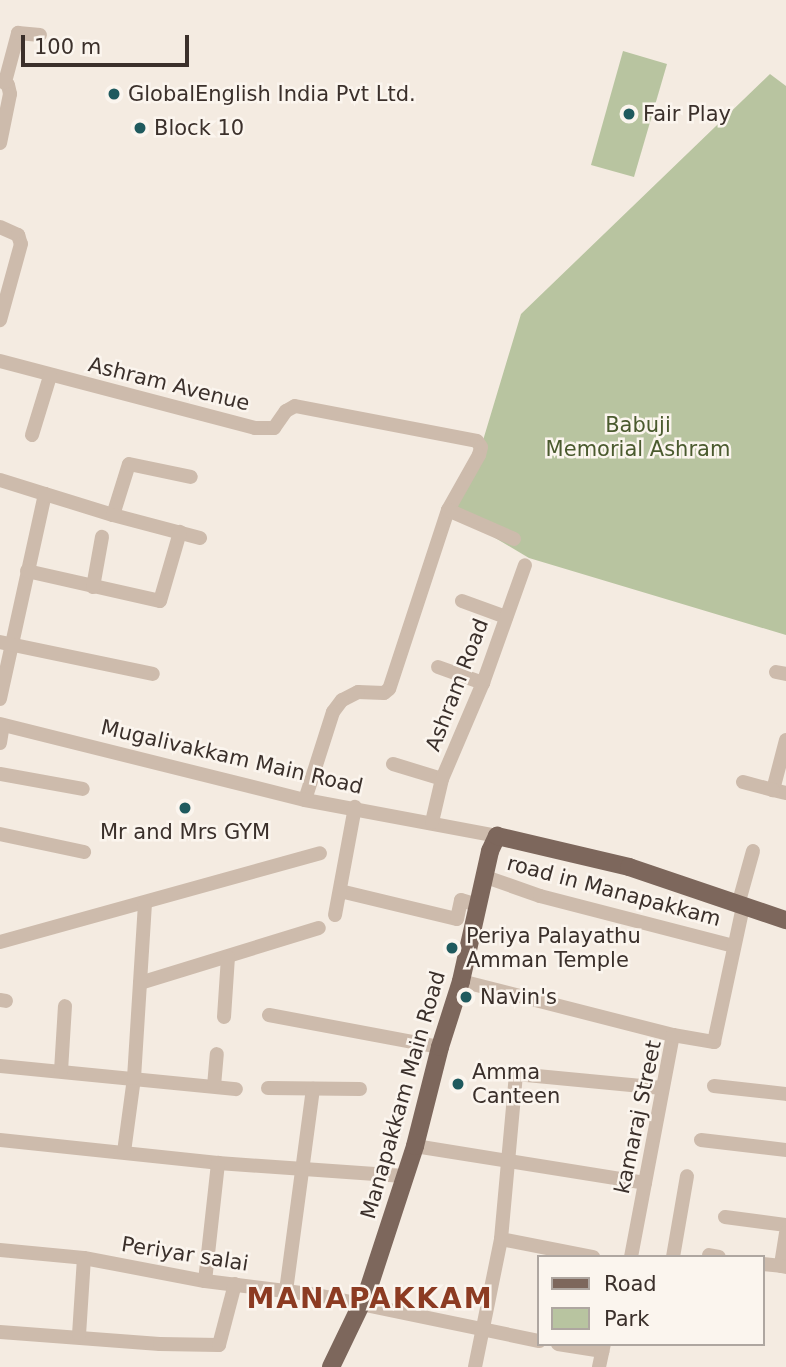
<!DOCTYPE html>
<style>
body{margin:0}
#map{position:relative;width:786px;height:1367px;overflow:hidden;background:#f4ebe1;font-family:"DejaVu Sans",sans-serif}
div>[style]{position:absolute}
.green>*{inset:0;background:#b8c4a0}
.minor>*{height:14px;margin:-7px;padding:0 7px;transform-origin:7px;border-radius:7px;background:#cdbbac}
.major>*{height:18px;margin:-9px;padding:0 9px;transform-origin:9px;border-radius:9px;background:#7d675c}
.dots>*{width:19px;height:19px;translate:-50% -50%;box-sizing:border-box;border:4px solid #fbf5ee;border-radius:50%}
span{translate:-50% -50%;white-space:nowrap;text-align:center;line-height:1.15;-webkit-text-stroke:5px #fbf5ee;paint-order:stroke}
.poi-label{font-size:21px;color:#3b302b}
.left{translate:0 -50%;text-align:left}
.street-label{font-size:21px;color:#3b302b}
.park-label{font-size:21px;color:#4a5a2e}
.district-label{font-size:28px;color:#8c3b22;font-weight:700;letter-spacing:2px}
.legend{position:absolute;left:537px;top:1255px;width:228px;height:91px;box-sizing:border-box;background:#fbf5ee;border:2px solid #aea6a0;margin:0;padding:9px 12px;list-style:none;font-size:21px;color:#3b302b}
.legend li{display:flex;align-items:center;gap:14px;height:35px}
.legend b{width:35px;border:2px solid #aea6a0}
.scale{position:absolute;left:21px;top:35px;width:168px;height:32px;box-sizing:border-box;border:4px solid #3b302b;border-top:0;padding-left:9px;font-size:21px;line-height:24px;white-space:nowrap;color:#3b302b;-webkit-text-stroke:5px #fbf5ee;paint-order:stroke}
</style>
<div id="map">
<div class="green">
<div style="clip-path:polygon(623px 51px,667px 64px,634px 177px,591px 165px)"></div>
<div style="clip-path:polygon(770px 74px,786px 86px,786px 635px,529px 558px,448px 510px,481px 447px,521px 314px)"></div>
</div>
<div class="minor">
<div style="left:0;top:80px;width:9px;rotate:32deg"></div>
<div style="left:8px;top:85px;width:9px;rotate:77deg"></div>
<div style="left:10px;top:94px;width:50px;rotate:101.5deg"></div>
<div style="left:5px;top:82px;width:51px;rotate:-75.1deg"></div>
<div style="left:18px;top:33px;width:22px;rotate:5deg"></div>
<div style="left:0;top:227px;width:20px;rotate:24deg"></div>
<div style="left:18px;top:235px;width:9px;rotate:72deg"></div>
<div style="left:21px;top:244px;width:79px;rotate:105.4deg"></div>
<div style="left:0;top:361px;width:264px;rotate:14.7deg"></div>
<div style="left:255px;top:428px;width:19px"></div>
<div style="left:274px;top:428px;width:21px;rotate:-55deg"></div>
<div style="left:286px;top:411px;width:10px;rotate:-29deg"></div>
<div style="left:295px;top:406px;width:185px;rotate:10.9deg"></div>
<div style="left:477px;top:441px;width:7px;rotate:56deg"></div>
<div style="left:481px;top:447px;width:8px;rotate:104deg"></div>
<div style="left:479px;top:455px;width:63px;rotate:119.4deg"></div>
<div style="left:448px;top:510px;width:188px;rotate:108.2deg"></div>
<div style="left:389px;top:689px;width:6px;rotate:141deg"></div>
<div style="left:384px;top:693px;width:26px;rotate:-178deg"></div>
<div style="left:358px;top:692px;width:18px;rotate:153deg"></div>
<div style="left:342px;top:700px;width:15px;rotate:127deg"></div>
<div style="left:333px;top:712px;width:92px;rotate:107.7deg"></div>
<div style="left:32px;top:435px;width:62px;rotate:-73deg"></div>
<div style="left:0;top:480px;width:47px;rotate:17.3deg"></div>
<div style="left:45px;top:494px;width:210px;rotate:102.4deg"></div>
<div style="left:45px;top:494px;width:71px;rotate:17.2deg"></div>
<div style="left:113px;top:515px;width:53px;rotate:-72.6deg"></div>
<div style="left:129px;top:464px;width:63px;rotate:11.8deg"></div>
<div style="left:448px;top:510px;width:72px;rotate:23.7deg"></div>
<div style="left:113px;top:515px;width:90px;rotate:14.8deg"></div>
<div style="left:27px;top:571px;width:136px;rotate:12.7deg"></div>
<div style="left:160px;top:601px;width:72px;rotate:-73.8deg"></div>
<div style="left:93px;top:587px;width:51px;rotate:-79.8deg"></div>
<div style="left:462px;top:601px;width:47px;rotate:20deg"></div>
<div style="left:0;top:642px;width:156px;rotate:11.8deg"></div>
<div style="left:438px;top:667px;width:48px;rotate:19.6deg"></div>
<div style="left:776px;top:672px;width:10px;rotate:11deg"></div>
<div style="left:0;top:724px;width:314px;rotate:14deg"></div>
<div style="left:305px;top:800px;width:195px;rotate:10.6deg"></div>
<div style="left:786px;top:740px;width:52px;rotate:104.6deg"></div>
<div style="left:773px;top:790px;width:13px;rotate:13deg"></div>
<div style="left:0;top:743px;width:18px;rotate:-81deg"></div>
<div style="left:393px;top:764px;width:51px;rotate:17deg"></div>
<div style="left:0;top:774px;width:84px;rotate:10.2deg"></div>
<div style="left:743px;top:782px;width:31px;rotate:15deg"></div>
<div style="left:432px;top:822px;width:44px;rotate:-76.9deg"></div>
<div style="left:442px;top:779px;width:104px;rotate:-66.9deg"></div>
<div style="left:483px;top:683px;width:125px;rotate:-70.4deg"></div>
<div style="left:0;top:834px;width:86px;rotate:12.1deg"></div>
<div style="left:483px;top:876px;width:60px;rotate:19.3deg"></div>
<div style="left:540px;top:896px;width:200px;rotate:14.5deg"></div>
<div style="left:340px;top:891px;width:120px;rotate:13.5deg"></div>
<div style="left:457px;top:919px;width:19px;rotate:-78deg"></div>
<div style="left:461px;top:900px;width:17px;rotate:17deg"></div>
<div style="left:738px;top:905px;width:56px;rotate:-74.5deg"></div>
<div style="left:335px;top:915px;width:110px;rotate:-79.5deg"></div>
<div style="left:0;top:942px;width:332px;rotate:-15.5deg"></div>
<div style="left:461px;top:981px;width:219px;rotate:14.3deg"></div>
<div style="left:140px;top:983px;width:187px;rotate:-17.1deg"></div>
<div style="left:0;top:1000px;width:6px;rotate:9deg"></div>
<div style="left:269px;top:1015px;width:174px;rotate:10.6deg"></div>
<div style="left:224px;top:1017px;width:60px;rotate:-86.2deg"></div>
<div style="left:0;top:1066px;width:237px;rotate:5.6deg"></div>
<div style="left:61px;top:1071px;width:65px;rotate:-86.5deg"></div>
<div style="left:214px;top:1086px;width:32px;rotate:-85deg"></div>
<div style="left:714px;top:1086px;width:72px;rotate:6.3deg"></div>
<div style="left:268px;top:1088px;width:92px;rotate:0.6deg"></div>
<div style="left:0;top:1140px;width:219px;rotate:6deg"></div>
<div style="left:218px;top:1163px;width:186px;rotate:4deg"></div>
<div style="left:701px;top:1140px;width:86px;rotate:6.7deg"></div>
<div style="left:415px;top:1146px;width:233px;rotate:9.1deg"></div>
<div style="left:124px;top:1152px;width:75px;rotate:-82.3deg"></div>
<div style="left:134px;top:1078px;width:174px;rotate:-86.4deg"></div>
<div style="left:725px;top:1217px;width:62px;rotate:7.5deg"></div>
<div style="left:786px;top:1233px;width:33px;rotate:99deg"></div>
<div style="left:781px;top:1266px;width:5px;rotate:11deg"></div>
<div style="left:501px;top:1239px;width:94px;rotate:11.1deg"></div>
<div style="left:0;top:1250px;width:84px;rotate:5.4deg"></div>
<div style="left:84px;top:1258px;width:123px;rotate:10.8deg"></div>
<div style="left:205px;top:1281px;width:113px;rotate:7.1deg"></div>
<div style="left:317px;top:1295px;width:227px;rotate:11.7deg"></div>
<div style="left:709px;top:1255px;width:10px;rotate:11deg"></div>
<div style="left:631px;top:1257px;width:226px;rotate:-79.3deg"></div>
<div style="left:673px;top:1035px;width:42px;rotate:9.7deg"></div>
<div style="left:714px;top:1042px;width:138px;rotate:-77.9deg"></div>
<div style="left:673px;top:1257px;width:82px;rotate:-80.2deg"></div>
<div style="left:763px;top:1264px;width:18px;rotate:6deg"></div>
<div style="left:205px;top:1281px;width:119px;rotate:-83.7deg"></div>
<div style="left:286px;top:1291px;width:204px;rotate:-82.4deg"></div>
<div style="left:0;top:1332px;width:160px;rotate:4.3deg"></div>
<div style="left:160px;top:1344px;width:59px;rotate:1deg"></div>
<div style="left:219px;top:1345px;width:63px;rotate:-75.3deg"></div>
<div style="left:79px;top:1335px;width:77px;rotate:-86.3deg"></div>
<div style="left:558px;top:1344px;width:45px;rotate:9deg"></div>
<div style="left:475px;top:1367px;width:131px;rotate:-78.5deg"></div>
<div style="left:501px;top:1239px;width:166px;rotate:-84.8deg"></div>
<div style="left:516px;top:1074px;width:147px;rotate:5.5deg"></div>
<div style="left:599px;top:1367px;width:24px;rotate:-78deg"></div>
</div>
<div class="major">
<div style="left:331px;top:1367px;width:85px;rotate:-64.3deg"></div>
<div style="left:368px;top:1290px;width:151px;rotate:-71.9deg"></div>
<div style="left:415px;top:1146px;width:102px;rotate:-75.8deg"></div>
<div style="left:440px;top:1047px;width:69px;rotate:-72.3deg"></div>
<div style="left:461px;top:981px;width:133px;rotate:-77.4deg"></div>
<div style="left:490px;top:851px;width:17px;rotate:-65deg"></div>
<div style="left:497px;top:836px;width:136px;rotate:13.2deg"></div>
<div style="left:629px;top:867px;width:166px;rotate:18.7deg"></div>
</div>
<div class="dots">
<div style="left:114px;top:94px;background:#1f5a5e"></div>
<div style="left:629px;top:114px;background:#1f5a5e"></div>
<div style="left:140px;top:128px;background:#1f5a5e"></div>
<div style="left:185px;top:808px;background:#1f5a5e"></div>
<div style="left:452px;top:948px;background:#1f5a5e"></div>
<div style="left:466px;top:997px;background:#1f5a5e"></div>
<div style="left:458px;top:1084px;background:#1f5a5e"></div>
</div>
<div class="poi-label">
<span class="left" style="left:128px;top:94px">GlobalEnglish India Pvt Ltd.</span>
<span class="left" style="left:643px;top:114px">Fair Play</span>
<span class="left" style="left:154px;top:128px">Block 10</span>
<span style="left:185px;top:832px">Mr and Mrs GYM</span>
<span class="left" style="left:466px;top:948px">Periya Palayathu<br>Amman Temple</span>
<span class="left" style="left:480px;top:997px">Navin's</span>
<span class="left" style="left:472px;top:1084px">Amma<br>Canteen</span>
</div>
<div class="street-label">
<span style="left:169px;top:384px;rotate:14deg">Ashram Avenue</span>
<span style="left:457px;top:685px;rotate:-69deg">Ashram Road</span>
<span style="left:232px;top:757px;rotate:13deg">Mugalivakkam Main Road</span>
<span style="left:614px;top:891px;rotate:15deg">road in Manapakkam</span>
<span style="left:403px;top:1095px;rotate:-74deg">Manapakkam Main Road</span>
<span style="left:638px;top:1117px;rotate:-78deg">kamaraj Street</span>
<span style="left:185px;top:1254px;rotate:9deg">Periyar salai</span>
</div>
<div class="park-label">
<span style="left:638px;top:437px">Babuji<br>Memorial Ashram</span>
</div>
<div class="district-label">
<span style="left:370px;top:1299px">MANAPAKKAM</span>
</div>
<ul class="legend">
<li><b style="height:9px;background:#7d675c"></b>Road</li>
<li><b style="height:19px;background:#b8c4a0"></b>Park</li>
</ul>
<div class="scale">100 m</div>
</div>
